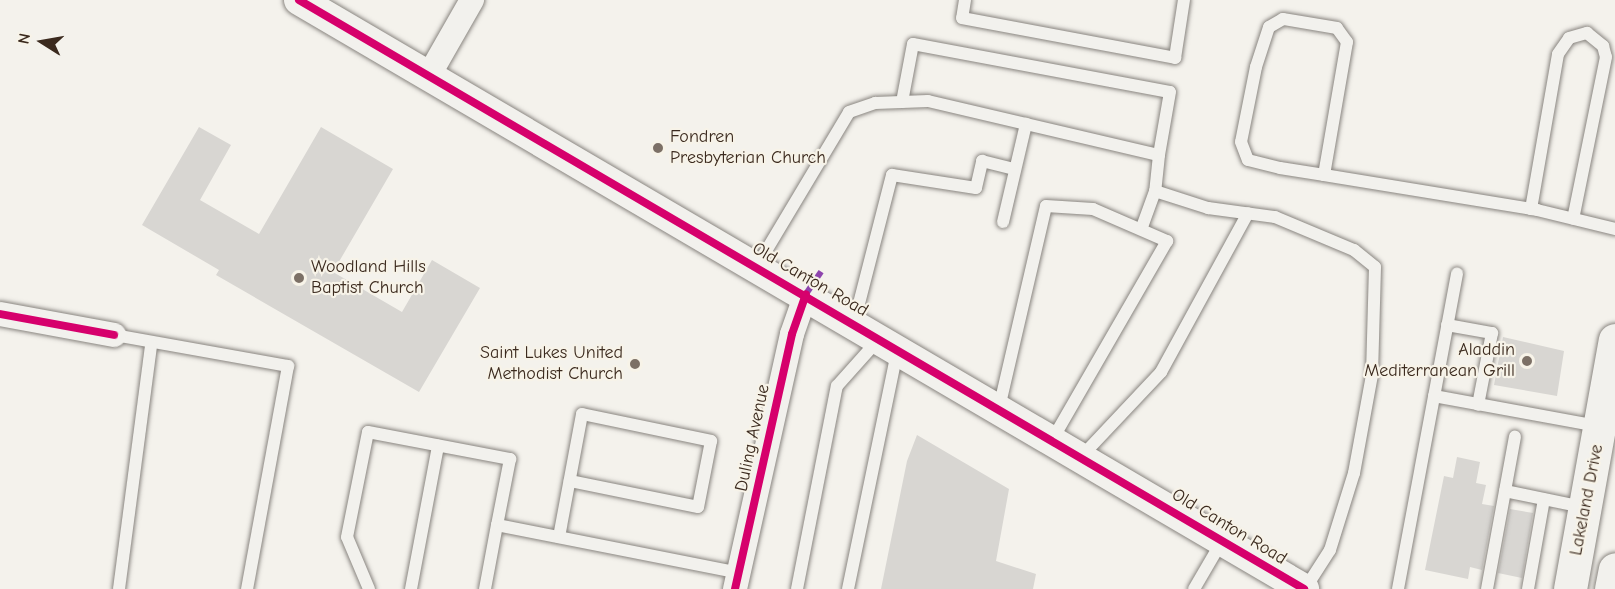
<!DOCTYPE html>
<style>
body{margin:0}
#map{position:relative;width:1615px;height:589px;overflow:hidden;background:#f4f2ec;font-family:"Comic Neue",sans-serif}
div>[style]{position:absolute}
.building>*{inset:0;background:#d8d6d2}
.roads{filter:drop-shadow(0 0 2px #898580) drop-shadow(0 0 2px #898580)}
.service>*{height:12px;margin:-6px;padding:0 6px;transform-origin:6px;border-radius:6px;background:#f2f1ed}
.minor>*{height:24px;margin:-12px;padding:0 12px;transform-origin:12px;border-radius:12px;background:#f2f1ed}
.tertiary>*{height:30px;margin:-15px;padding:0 15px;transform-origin:15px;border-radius:15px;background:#f2f1ed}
.primary>*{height:33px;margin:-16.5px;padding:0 16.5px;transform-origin:16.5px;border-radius:16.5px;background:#f2f1ed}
.quiet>*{height:6px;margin-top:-3px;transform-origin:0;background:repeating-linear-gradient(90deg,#8e44ad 0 12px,transparent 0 18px)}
.cycleway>*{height:8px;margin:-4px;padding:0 4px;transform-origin:4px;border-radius:4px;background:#d6006c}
.dots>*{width:16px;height:16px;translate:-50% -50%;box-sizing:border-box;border:3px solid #f7f3e8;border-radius:50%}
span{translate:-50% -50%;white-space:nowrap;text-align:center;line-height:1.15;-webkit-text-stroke:4.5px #f7f3e8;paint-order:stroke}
.poi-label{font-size:18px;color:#3b2a1e}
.left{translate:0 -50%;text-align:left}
.right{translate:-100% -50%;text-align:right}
.street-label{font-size:18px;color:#3b2a1e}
.north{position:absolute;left:12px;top:12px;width:60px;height:60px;-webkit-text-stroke:4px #f7f3e8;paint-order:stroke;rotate:281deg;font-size:16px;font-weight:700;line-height:24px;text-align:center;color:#3b2a1e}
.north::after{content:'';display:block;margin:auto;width:21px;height:27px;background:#3b2a1e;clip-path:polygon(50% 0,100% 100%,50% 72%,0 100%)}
</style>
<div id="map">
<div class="building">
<div style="clip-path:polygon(199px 127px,231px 145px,200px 200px,259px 234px,321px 127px,393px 169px,333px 272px,402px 312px,432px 260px,480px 288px,419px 392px,216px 275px,219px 270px,142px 225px)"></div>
<div style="clip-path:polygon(1503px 337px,1564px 351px,1557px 396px,1494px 385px)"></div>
<div style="clip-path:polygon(917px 435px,1009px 489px,996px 561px,1036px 574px,1033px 589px,881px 589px,907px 461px)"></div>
<div style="clip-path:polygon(1457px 457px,1480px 462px,1476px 483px,1486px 485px,1482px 504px,1494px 506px,1482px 570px,1470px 567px,1468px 579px,1425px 570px,1444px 476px,1453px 478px)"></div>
<div style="clip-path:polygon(1510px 509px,1533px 513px,1522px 578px,1498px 573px)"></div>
</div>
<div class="roads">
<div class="service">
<div style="left:965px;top:0;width:18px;rotate:99deg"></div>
<div style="left:962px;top:18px;width:217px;rotate:10.6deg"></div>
<div style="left:1175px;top:58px;width:59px;rotate:-81.2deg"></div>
<div style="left:902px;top:102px;width:59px;rotate:-79.3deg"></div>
<div style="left:913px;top:44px;width:261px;rotate:10.6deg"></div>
<div style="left:1170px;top:92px;width:64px;rotate:99.9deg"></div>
<div style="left:1324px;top:175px;width:135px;rotate:-80.2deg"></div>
<div style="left:1347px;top:42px;width:17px;rotate:-126deg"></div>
<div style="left:1337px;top:28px;width:55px;rotate:-170.5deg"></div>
<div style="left:1283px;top:19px;width:16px;rotate:150deg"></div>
<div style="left:1269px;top:27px;width:42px;rotate:108deg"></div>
<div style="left:1256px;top:67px;width:76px;rotate:101.3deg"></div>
<div style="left:1241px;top:142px;width:19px;rotate:69deg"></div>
<div style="left:1248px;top:160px;width:33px;rotate:14deg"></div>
<div style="left:1280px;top:168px;width:45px;rotate:9deg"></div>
<div style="left:1324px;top:175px;width:210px;rotate:9.3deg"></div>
<div style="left:1531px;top:209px;width:6px;rotate:9deg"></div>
<div style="left:1537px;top:210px;width:80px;rotate:13.7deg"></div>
<div style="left:1531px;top:209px;width:157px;rotate:-80.1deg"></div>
<div style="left:1558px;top:54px;width:19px;rotate:-55deg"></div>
<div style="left:1569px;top:38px;width:19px;rotate:-16deg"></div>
<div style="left:1587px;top:33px;width:21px;rotate:39deg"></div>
<div style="left:1603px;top:46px;width:11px;rotate:75deg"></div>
<div style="left:1606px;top:57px;width:165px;rotate:101.5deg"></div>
<div style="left:1003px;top:222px;width:101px;rotate:-76.8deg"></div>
<div style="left:1142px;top:227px;width:38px;rotate:-70deg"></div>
<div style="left:757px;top:266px;width:179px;rotate:-59.1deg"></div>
<div style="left:849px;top:112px;width:28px;rotate:-19deg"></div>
<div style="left:875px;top:103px;width:53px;rotate:-2.2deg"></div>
<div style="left:928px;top:101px;width:237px;rotate:13.2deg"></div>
<div style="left:1159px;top:155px;width:36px;rotate:96deg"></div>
<div style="left:1155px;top:191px;width:56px;rotate:17.8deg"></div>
<div style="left:1208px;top:208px;width:68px;rotate:7.7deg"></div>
<div style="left:1275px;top:217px;width:86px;rotate:22.7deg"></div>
<div style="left:1354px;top:250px;width:27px;rotate:39deg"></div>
<div style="left:1375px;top:267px;width:108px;rotate:91.6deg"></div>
<div style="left:1372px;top:375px;width:100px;rotate:100.4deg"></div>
<div style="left:1354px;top:473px;width:81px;rotate:107.3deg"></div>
<div style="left:1330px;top:550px;width:46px;rotate:122.7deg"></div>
<div style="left:854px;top:323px;width:153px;rotate:-75.6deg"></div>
<div style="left:892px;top:175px;width:85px;rotate:8.8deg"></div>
<div style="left:976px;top:188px;width:28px;rotate:-77deg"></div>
<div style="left:982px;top:161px;width:34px;rotate:14deg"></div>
<div style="left:1447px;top:325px;width:46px;rotate:10.1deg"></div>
<div style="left:1492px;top:333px;width:73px;rotate:101deg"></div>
<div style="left:114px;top:335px;width:177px;rotate:10.1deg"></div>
<div style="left:288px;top:366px;width:227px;rotate:100.4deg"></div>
<div style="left:1434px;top:396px;width:167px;rotate:10.4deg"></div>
<div style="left:999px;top:408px;width:207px;rotate:-76.9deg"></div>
<div style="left:1046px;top:206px;width:47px;rotate:3.7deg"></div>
<div style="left:1093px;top:209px;width:81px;rotate:23.4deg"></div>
<div style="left:1167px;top:241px;width:230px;rotate:120deg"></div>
<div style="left:1081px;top:457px;width:117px;rotate:-46.7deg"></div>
<div style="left:1161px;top:372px;width:181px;rotate:-61.3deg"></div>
<div style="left:1505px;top:491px;width:80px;rotate:11.6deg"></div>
<div style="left:559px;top:537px;width:125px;rotate:-79.4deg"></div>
<div style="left:582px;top:414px;width:132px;rotate:11.8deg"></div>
<div style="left:711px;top:441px;width:67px;rotate:101.1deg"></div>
<div style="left:698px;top:507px;width:131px;rotate:-168.5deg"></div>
<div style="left:119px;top:589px;width:246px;rotate:-82.5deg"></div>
<div style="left:369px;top:589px;width:56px;rotate:-112.9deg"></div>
<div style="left:347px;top:537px;width:107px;rotate:-78.7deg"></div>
<div style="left:368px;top:432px;width:145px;rotate:10.8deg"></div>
<div style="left:510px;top:459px;width:67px;rotate:101.1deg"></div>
<div style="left:497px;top:525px;width:247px;rotate:11.2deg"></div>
<div style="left:411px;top:589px;width:146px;rotate:-79.3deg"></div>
<div style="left:485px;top:589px;width:65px;rotate:-79.4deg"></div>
<div style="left:797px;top:589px;width:207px;rotate:-78.9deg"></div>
<div style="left:837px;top:386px;width:63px;rotate:-48.2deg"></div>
<div style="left:848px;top:589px;width:242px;rotate:-78.3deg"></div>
<div style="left:1194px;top:589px;width:56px;rotate:-59.7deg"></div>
<div style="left:1398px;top:589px;width:321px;rotate:-79.4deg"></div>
<div style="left:1487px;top:589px;width:155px;rotate:-79.6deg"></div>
<div style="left:1528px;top:589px;width:91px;rotate:-79.9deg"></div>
</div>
<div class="minor">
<div style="left:428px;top:77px;width:89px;rotate:-60.3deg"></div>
<div style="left:0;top:314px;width:116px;rotate:10.4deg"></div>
<div style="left:735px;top:589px;width:261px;rotate:-77.4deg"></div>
<div style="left:792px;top:334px;width:42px;rotate:-70.7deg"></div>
</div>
<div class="tertiary">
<div style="left:299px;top:0;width:1165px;rotate:30.37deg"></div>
</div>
<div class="primary">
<div style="left:1570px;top:589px;width:253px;rotate:-79.8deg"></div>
<div style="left:1611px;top:589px;width:20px;rotate:-79deg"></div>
</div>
</div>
<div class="quiet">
<div style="left:806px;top:294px;width:27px;rotate:-56deg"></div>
</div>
<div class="cycleway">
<div style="left:299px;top:0;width:1165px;rotate:30.37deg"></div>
<div style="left:0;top:314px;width:116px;rotate:10.4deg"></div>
<div style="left:735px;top:589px;width:261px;rotate:-77.4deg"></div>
<div style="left:792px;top:334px;width:42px;rotate:-70.7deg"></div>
</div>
<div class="dots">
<div style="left:658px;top:148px;background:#7c7066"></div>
<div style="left:299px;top:278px;background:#7c7066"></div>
<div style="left:1527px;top:361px;background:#7c7066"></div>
<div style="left:635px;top:364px;background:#7c7066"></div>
</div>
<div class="poi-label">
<span class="left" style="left:670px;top:148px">Fondren<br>Presbyterian Church</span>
<span class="left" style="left:311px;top:278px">Woodland Hills<br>Baptist Church</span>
<span class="right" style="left:1515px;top:361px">Aladdin<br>Mediterranean Grill</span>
<span class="right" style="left:623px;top:364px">Saint Lukes United<br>Methodist Church</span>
</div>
<div class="street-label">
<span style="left:810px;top:280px;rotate:30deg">Old Canton Road</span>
<span style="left:753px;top:438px;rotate:-78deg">Duling Avenue</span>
<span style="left:1587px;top:500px;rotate:-79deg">Lakeland Drive</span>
<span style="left:1229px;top:527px;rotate:31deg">Old Canton Road</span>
</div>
<div class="north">N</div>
</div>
